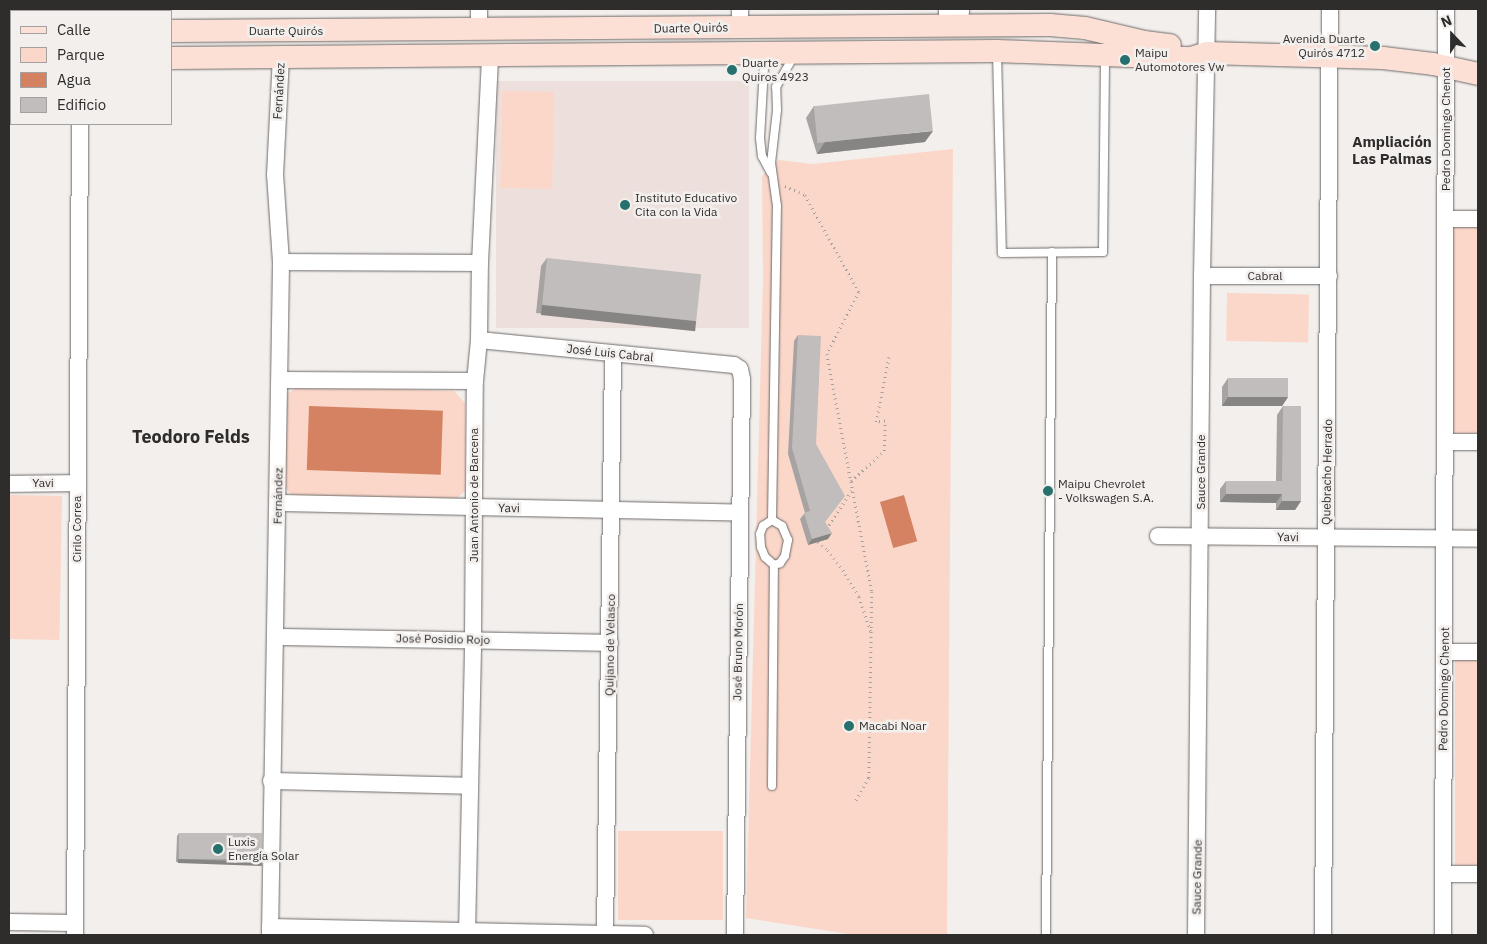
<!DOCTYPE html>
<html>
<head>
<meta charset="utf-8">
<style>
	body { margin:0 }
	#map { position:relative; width:1487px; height:944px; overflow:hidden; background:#f3efed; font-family:"IBM Plex Sans",sans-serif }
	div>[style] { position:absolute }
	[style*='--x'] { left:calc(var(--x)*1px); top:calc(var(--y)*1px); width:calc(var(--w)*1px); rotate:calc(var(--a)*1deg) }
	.built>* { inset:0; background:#ede0dc; transform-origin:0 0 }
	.green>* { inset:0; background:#fbd7c9; transform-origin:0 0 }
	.water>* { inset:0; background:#d48262; transform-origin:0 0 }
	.path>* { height:2.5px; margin-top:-1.25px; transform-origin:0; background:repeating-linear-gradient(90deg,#a3a09e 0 1px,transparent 0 5px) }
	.roads { filter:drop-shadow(0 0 1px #6d6a68) drop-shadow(0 0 1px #6d6a68) }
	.service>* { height:8px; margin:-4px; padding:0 4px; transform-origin:4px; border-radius:4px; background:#fff }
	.minor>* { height:16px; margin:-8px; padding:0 8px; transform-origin:8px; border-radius:8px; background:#fff }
	.secondary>* { height:22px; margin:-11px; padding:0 11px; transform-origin:11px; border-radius:11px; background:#fce0d5 }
	.wall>* { inset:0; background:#a6a3a2 }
	.shaded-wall>* { inset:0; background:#878484; transform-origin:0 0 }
	.building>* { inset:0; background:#c1bdbc; transform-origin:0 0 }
	.dots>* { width:14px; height:14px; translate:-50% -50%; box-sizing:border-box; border:2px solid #f3efed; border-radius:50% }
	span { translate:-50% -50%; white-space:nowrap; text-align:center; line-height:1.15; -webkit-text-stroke:5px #f3efed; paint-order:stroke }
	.street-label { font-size:12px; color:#2e2d2c }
	.poi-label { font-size:12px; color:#2e2d2c }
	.right { translate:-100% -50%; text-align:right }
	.left { translate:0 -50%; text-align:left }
	.quarter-label { font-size:15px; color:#2e2d2c; font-weight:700 }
	.district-label { font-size:18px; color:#2e2d2c; font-weight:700 }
	.frame { position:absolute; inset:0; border:10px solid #2e2d2c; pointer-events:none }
	.legend { position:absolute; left:10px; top:10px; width:162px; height:115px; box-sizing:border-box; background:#f3efed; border:1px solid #a4a1a0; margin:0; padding:6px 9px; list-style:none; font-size:15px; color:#2e2d2c }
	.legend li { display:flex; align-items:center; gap:10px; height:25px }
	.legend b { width:25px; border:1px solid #a4a1a0 }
	.north { position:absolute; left:1427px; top:10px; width:50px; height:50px; -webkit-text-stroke:4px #f3efed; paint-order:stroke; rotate:338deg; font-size:14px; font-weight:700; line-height:20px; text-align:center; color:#2e2d2c }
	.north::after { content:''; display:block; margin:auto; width:18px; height:22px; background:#2e2d2c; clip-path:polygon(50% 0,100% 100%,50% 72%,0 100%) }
</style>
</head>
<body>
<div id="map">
	<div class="built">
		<div style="left:496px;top:81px;width:253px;height:247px"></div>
	</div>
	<div class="green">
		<div style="left:502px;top:91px;width:52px;height:97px;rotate:1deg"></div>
		<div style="clip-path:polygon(953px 149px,947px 935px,854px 935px,746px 918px,763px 279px,762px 176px,779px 160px,812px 164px)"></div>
		<div style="left:1452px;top:227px;width:26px;height:206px"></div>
		<div style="left:1227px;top:293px;width:82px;height:48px;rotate:1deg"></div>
		<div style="clip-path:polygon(300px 386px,454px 391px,465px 403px,465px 491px,456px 499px,292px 496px,286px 488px,285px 395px)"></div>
		<div style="left:9px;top:495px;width:53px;height:144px;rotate:1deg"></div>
		<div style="left:1455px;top:660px;width:23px;height:205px"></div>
		<div style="left:618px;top:831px;width:105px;height:89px"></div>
	</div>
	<div class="water">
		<div style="left:309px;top:406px;width:134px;height:64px;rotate:2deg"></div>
		<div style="left:904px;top:495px;width:48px;height:25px;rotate:74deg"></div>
	</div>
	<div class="path">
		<div style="--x:785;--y:186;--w:22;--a:24"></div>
		<div style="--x:805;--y:195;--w:111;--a:60.9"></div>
		<div style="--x:859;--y:292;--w:70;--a:117.3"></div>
		<div style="--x:827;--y:354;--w:242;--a:79.3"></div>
		<div style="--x:872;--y:592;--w:186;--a:90.9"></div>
		<div style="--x:869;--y:778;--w:30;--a:120"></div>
		<div style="--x:851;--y:481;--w:45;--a:-42.3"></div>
		<div style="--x:884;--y:451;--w:30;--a:-88"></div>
		<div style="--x:885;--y:421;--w:9;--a:174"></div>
		<div style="--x:876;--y:422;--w:67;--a:-78.9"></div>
		<div style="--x:826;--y:529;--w:47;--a:-56.3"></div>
		<div style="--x:818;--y:542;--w:13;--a:39"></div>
		<div style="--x:828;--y:550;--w:25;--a:53"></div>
		<div style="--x:843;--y:570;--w:31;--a:59"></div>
		<div style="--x:859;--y:597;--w:37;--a:71"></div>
	</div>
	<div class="roads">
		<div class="service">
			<div style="--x:997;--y:53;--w:200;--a:88.6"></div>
			<div style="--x:1002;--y:253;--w:101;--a:-0.6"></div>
			<div style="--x:1103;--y:252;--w:196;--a:-89.4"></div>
			<div style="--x:758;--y:56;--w:13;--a:61"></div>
			<div style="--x:764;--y:67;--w:71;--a:93.2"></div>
			<div style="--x:760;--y:138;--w:18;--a:84"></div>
			<div style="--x:762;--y:156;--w:19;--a:62"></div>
			<div style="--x:772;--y:520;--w:314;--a:-89.1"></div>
			<div style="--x:777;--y:206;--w:43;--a:-97.9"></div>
			<div style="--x:771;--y:163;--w:53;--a:-83.5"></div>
			<div style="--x:777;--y:110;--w:23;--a:-92"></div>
			<div style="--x:776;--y:87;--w:36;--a:-60"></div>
			<div style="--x:772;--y:520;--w:12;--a:31"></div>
			<div style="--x:782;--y:526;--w:15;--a:67"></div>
			<div style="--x:788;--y:540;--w:16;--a:101"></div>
			<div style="--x:785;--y:556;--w:9;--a:126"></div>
			<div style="--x:780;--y:563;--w:6;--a:162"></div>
			<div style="--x:774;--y:565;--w:12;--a:-138"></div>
			<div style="--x:765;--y:557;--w:11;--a:-112"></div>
			<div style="--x:761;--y:547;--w:13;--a:-94"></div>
			<div style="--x:760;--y:534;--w:9;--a:-69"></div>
			<div style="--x:763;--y:526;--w:11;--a:-34"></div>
			<div style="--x:772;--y:786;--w:221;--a:-89.5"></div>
			<div style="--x:1046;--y:935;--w:683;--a:-89.5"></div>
		</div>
		<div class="minor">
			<div style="--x:82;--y:11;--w:2;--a:-90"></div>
			<div style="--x:947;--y:25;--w:16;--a:-90"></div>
			<div style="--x:960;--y:25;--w:16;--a:-86"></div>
			<div style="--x:740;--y:27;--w:18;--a:-90"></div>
			<div style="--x:479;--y:30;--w:21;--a:-90"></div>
			<div style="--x:1447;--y:219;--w:31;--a:0"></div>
			<div style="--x:281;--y:262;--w:199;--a:0.3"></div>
			<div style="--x:1202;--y:276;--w:127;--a:0"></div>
			<div style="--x:479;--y:340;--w:256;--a:5.6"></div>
			<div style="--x:734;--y:365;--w:7;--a:34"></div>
			<div style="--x:740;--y:369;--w:10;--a:79"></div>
			<div style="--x:742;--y:379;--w:556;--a:90.72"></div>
			<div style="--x:280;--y:380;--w:195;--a:0.3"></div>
			<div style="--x:1445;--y:442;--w:33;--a:0"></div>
			<div style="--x:9;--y:484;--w:68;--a:-0.8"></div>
			<div style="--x:278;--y:503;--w:462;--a:1.2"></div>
			<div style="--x:1158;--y:536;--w:320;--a:0.5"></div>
			<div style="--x:276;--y:637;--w:334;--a:1"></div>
			<div style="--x:1444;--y:652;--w:34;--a:0"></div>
			<div style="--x:271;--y:781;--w:198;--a:1.4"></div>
			<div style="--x:1443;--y:874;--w:35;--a:0"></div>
			<div style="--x:9;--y:922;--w:65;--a:0.9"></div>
			<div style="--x:270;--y:927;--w:375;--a:1.2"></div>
			<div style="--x:75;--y:935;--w:811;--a:-89.65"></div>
			<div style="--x:270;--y:935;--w:673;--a:-89.06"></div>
			<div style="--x:281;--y:262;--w:87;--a:-93.9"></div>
			<div style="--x:275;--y:175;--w:118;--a:-87.1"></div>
			<div style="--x:467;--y:935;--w:296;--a:-88.8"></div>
			<div style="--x:473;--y:639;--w:258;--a:-89.6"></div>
			<div style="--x:475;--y:381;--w:41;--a:-84.4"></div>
			<div style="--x:479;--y:340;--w:77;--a:-89.3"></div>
			<div style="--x:480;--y:263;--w:207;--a:-87.2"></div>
			<div style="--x:605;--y:935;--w:581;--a:-89.21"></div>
			<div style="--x:1196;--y:935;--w:659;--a:-89.48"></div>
			<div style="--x:1202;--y:276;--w:267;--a:-88.9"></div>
			<div style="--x:1323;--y:935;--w:926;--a:-89.57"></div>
			<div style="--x:1443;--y:935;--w:926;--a:-89.81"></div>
		</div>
		<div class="secondary">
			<div style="--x:9;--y:29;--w:2;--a:0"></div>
			<div style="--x:171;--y:31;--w:879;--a:-0.39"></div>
			<div style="--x:1050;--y:25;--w:35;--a:5"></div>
			<div style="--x:1085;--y:28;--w:61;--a:13.3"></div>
			<div style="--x:1144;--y:42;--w:26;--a:7"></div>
			<div style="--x:171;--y:58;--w:825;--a:-0.49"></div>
			<div style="--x:996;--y:51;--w:195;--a:2.1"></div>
			<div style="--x:1191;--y:58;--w:17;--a:-17"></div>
			<div style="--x:1207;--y:53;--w:176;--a:1.6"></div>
			<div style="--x:1383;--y:58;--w:50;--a:6.8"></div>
			<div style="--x:1433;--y:64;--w:46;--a:12.5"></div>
			<div style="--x:9;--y:59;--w:2;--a:0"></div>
		</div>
	</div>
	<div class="wall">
		<div style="clip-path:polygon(814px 106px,925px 142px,817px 154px,806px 118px)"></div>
		<div style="clip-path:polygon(547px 258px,696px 321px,690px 329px,536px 313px,541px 266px)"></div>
		<div style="clip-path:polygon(798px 335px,816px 444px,825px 523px,828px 539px,808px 545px,800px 519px,805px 513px,788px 454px,794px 341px)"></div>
		<div style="clip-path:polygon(1228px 378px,1288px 397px,1282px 406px,1222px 406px,1222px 387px)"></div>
		<div style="clip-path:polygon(1283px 406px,1301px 501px,1295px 510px,1276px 510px,1276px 503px,1220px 502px,1220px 489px,1226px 481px,1276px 481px,1277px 415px)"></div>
		<div style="clip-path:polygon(179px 833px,260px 865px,176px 862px,177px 836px)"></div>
	</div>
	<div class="shaded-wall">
		<div style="clip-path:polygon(933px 131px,925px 142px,817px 154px,825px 142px)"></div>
		<div style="left:542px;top:305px;width:155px;height:10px;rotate:6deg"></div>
		<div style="clip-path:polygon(1228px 397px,1288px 397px,1282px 406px,1222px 406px)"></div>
		<div style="clip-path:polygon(1226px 494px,1282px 494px,1276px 503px,1220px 502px)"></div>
		<div style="clip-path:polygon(1282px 501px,1301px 501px,1295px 510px,1276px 510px)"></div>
		<div style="clip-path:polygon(832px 533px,828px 539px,808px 545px,812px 539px)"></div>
		<div style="left:178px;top:859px;width:84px;height:4px;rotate:2deg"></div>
	</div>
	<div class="building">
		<div style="left:929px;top:94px;width:37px;height:116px;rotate:84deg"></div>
		<div style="left:547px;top:258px;width:155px;height:47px;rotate:6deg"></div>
		<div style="clip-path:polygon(798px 335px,821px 336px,816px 444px,845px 496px,825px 522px,832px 533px,812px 539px,804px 513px,810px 511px,792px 448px)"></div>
		<div style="left:1228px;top:378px;width:60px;height:19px"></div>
		<div style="clip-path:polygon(1283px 406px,1301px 406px,1301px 501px,1282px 501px,1282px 494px,1226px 494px,1226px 481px,1282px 481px)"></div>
		<div style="left:179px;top:833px;width:83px;height:26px"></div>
	</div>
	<div class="dots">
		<div style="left:1375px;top:46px;background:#26706e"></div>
		<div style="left:1125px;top:60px;background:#26706e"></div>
		<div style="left:732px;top:70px;background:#26706e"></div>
		<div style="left:625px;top:205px;background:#26706e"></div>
		<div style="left:1048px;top:491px;background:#26706e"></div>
		<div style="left:849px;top:726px;background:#26706e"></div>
		<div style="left:218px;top:849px;background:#26706e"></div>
	</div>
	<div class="street-label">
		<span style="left:691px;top:28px;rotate:-1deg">Duarte Quirós</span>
		<span style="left:286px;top:31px">Duarte Quirós</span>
		<span style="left:279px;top:91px;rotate:-87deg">Fernández</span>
		<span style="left:1446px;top:129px;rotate:-90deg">Pedro Domingo Chenot</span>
		<span style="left:1265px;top:276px">Cabral</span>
		<span style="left:610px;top:353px;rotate:6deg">José Luis Cabral</span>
		<span style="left:1201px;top:472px;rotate:-90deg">Sauce Grande</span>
		<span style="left:1327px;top:472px;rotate:-89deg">Quebracho Herrado</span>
		<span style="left:43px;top:483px">Yavi</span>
		<span style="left:474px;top:495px;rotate:-90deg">Juan Antonio de Barcena</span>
		<span style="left:278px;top:496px;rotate:-89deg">Fernández</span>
		<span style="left:509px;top:508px;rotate:1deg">Yavi</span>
		<span style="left:77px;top:529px;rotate:-90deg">Cirilo Correa</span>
		<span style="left:1288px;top:537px;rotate:1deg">Yavi</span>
		<span style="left:443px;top:639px;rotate:1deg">José Posidio Rojo</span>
		<span style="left:610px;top:645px;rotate:-89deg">Quijano de Velasco</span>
		<span style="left:738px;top:652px;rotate:-89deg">José Bruno Morón</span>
		<span style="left:1444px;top:689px;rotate:-89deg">Pedro Domingo Chenot</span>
		<span style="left:1197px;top:877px;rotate:-89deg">Sauce Grande</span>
	</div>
	<div class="poi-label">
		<span class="right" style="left:1365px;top:46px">Avenida Duarte<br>Quirós 4712</span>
		<span class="left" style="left:1135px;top:60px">Maipu<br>Automotores Vw</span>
		<span class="left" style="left:742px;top:70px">Duarte<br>Quiros 4923</span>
		<span class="left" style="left:635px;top:205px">Instituto Educativo<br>Cita con la Vida</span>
		<span class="left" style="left:1058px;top:491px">Maipu Chevrolet<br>- Volkswagen S.A.</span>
		<span class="left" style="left:859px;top:726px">Macabi Noar</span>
		<span class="left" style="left:228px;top:849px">Luxis<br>Energía Solar</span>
	</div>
	<div class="quarter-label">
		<span style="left:1392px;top:150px">Ampliación<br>Las Palmas</span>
	</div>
	<div class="district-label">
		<span style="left:191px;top:437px">Teodoro Felds</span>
	</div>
	<div class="frame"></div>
	<ul class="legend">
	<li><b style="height:6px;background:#fce0d5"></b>Calle</li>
	<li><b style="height:14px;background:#fbd7c9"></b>Parque</li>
	<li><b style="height:14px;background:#d48262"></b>Agua</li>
	<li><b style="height:14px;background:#c1bdbc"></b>Edificio</li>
	</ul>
	<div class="north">N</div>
</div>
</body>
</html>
